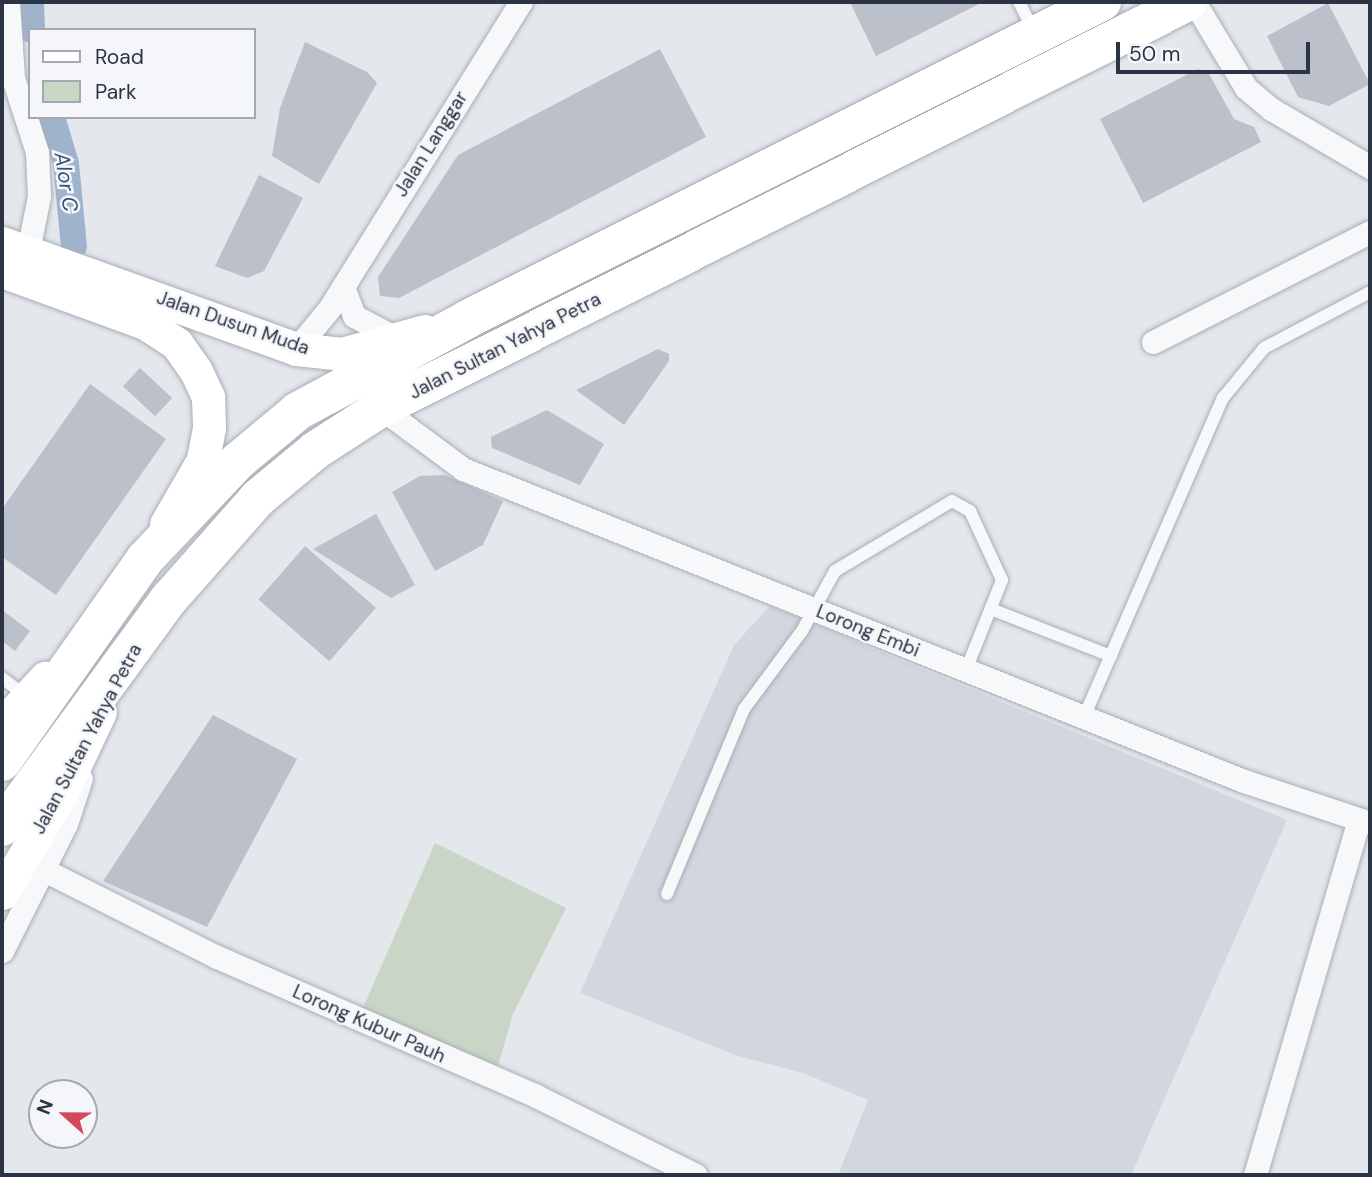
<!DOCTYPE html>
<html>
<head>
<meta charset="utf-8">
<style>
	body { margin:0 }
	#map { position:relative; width:1372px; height:1177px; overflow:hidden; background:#e4e7ec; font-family:"DM Sans",sans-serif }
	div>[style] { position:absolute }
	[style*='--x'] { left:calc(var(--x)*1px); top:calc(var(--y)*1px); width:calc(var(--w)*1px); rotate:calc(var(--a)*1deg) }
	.built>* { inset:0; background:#d2d6de }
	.green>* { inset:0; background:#c9d6c5 }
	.canal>* { height:26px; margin:-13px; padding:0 13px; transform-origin:13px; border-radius:13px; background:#9fb4cc }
	.building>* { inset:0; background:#bbc0ca; transform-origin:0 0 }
	.roads { filter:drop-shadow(0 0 2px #a9aeb7) drop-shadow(0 0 2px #a9aeb7) }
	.lane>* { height:12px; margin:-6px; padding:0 6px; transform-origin:6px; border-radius:6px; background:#f7f8fa }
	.street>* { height:23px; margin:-11.5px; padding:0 11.5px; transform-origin:11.5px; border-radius:11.5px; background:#f7f8fa }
	.secondary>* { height:33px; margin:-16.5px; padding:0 16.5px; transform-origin:16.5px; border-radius:16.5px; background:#fff }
	.highway>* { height:38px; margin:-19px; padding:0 19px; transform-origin:19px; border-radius:19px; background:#fff }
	span { translate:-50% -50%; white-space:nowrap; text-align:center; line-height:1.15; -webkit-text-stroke:5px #f4f6f9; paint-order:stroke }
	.street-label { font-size:19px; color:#2b3445 }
	.water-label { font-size:21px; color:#34527a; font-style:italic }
	.frame { position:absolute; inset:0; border:4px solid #2b3445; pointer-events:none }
	.legend { position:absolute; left:28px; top:28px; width:228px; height:91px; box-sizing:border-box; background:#f4f6f9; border:2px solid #a4a8b1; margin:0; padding:9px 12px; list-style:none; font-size:21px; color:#2b3445 }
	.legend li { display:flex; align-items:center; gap:14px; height:35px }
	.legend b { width:35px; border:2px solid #a4a8b1 }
	.north { position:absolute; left:28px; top:1079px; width:70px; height:70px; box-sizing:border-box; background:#f4f6f9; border:2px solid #a4a8b1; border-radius:50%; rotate:291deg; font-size:19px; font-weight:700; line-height:28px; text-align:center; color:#2b3445 }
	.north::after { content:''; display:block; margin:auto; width:24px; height:32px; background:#d1495b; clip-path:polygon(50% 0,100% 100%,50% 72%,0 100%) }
	.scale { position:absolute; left:1116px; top:42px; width:194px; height:32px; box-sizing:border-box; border:4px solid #2b3445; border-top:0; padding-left:9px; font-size:21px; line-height:24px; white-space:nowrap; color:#2b3445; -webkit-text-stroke:5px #f4f6f9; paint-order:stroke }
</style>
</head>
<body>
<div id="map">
	<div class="built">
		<div style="clip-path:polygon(770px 606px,1287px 820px,1131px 1175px,838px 1175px,868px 1100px,803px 1073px,738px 1056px,580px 993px,734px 645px)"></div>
	</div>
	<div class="green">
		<div style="clip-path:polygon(435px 843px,566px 908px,513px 1014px,498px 1066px,363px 1008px)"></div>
	</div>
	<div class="canal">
		<div style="--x:31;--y:2;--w:28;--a:88"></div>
		<div style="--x:52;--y:117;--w:49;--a:73.4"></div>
		<div style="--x:66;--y:164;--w:83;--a:84.5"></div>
	</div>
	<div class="building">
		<div style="clip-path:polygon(850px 2px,983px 2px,876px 56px)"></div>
		<div style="clip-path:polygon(1328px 3px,1370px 84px,1329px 106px,1298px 97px,1267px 36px)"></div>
		<div style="clip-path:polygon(305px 42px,367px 72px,377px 83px,319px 184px,272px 156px,280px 108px)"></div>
		<div style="clip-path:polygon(660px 49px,706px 137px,399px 298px,380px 296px,378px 277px,458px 155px)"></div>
		<div style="clip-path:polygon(1198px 69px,1209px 74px,1234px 119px,1254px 127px,1261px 142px,1143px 203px,1100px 119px)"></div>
		<div style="clip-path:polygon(259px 175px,303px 198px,264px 271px,247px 278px,215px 266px)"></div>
		<div style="clip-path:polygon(658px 349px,669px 354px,669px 361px,624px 425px,576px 390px)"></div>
		<div style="left:140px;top:368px;width:44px;height:25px;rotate:43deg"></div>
		<div style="clip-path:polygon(90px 384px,166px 439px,56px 595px,2px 557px,2px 509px)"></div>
		<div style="clip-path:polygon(547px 410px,604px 444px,580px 485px,492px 448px,491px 437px)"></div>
		<div style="clip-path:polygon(445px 475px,503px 501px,483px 545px,435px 571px,392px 492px,420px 476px)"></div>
		<div style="clip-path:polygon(376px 514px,415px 585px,391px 598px,313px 549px)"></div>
		<div style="left:305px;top:546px;width:94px;height:71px;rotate:41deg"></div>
		<div style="clip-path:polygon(2px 610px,30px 631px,15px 651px,2px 641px)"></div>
		<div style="clip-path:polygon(213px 715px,297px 759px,207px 927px,103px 881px)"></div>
	</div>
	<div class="roads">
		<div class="lane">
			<div style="--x:1019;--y:2;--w:34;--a:63"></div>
			<div style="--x:991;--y:609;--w:129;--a:21.4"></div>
			<div style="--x:2;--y:678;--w:31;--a:37"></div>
			<div style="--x:1084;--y:717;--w:348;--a:-66.5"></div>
			<div style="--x:1223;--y:398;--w:65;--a:-50.6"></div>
			<div style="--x:1264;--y:348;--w:120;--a:-27.8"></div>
			<div style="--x:667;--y:894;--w:200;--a:-67.4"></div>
			<div style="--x:744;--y:709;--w:97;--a:-53.4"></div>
			<div style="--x:802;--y:631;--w:68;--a:-61.2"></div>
			<div style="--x:835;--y:571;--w:136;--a:-30.9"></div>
			<div style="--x:952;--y:501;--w:21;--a:29"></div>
			<div style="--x:970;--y:511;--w:76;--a:65.1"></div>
			<div style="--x:1002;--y:580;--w:97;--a:111.8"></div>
		</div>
		<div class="street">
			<div style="--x:8;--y:2;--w:76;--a:86.2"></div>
			<div style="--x:13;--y:78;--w:78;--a:72"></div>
			<div style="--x:37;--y:152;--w:44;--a:87.4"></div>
			<div style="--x:39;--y:196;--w:56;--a:101.3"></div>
			<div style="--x:1194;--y:2;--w:100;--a:58.8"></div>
			<div style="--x:1246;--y:88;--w:33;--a:40"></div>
			<div style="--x:1271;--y:109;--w:115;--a:30.4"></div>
			<div style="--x:343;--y:287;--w:31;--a:69"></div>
			<div style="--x:354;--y:316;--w:50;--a:27.6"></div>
			<div style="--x:1153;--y:342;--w:243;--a:-26.9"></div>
			<div style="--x:296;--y:349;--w:52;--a:-50.5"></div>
			<div style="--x:329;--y:309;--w:362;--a:-58"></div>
			<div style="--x:381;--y:408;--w:102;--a:36.6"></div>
			<div style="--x:463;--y:469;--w:841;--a:21.78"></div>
			<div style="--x:1244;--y:781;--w:133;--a:18.4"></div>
			<div style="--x:44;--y:870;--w:194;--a:26.7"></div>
			<div style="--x:217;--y:957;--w:348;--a:23.5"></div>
			<div style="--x:536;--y:1096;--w:178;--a:26.3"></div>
			<div style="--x:2;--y:951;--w:142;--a:-63.3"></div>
			<div style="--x:66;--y:824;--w:48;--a:-71.9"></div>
			<div style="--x:1255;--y:1175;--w:370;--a:-73.7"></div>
		</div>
		<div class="secondary">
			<div style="--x:2;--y:243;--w:313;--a:19.8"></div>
			<div style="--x:296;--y:349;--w:46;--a:6.2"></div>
			<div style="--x:342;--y:354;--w:86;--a:-15.5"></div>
			<div style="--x:2;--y:271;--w:152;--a:20"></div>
			<div style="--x:145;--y:323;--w:38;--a:33"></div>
			<div style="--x:177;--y:344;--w:33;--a:55"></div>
			<div style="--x:196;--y:371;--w:29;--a:65"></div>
			<div style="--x:208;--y:397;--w:31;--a:88"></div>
			<div style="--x:209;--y:428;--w:33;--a:101"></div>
			<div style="--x:203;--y:460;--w:74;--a:120"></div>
			<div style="--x:2;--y:725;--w:64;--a:-47.5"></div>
			<div style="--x:2;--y:893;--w:122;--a:-59.4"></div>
			<div style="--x:64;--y:788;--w:84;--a:-64.7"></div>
		</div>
		<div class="highway">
			<div style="--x:2;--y:762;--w:248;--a:-54.8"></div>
			<div style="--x:145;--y:559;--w:135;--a:-46.5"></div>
			<div style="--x:238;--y:461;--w:78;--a:-39.8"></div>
			<div style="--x:298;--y:411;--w:193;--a:-28.4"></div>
			<div style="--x:468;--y:319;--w:709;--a:-26.57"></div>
			<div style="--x:2;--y:827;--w:283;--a:-53.8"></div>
			<div style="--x:169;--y:599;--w:135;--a:-48.6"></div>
			<div style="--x:258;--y:498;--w:75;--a:-39.6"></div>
			<div style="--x:316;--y:450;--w:77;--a:-32.9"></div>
			<div style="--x:381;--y:408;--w:903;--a:-26.71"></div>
		</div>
	</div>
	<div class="street-label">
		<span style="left:431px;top:144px;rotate:-58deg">Jalan Langgar</span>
		<span style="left:233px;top:323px;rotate:19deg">Jalan Dusun Muda</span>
		<span style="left:505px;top:346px;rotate:-27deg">Jalan Sultan Yahya Petra</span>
		<span style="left:868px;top:631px;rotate:22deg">Lorong Embi</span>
		<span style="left:87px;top:739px;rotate:-62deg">Jalan Sultan Yahya Petra</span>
		<span style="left:369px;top:1024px;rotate:24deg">Lorong Kubur Pauh</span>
	</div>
	<div class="water-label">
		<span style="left:66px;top:182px;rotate:81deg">Alor C</span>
	</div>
	<div class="frame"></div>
	<ul class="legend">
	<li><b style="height:9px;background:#fff"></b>Road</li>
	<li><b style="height:19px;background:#c9d6c5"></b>Park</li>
	</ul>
	<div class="north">N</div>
	<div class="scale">50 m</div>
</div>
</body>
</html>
